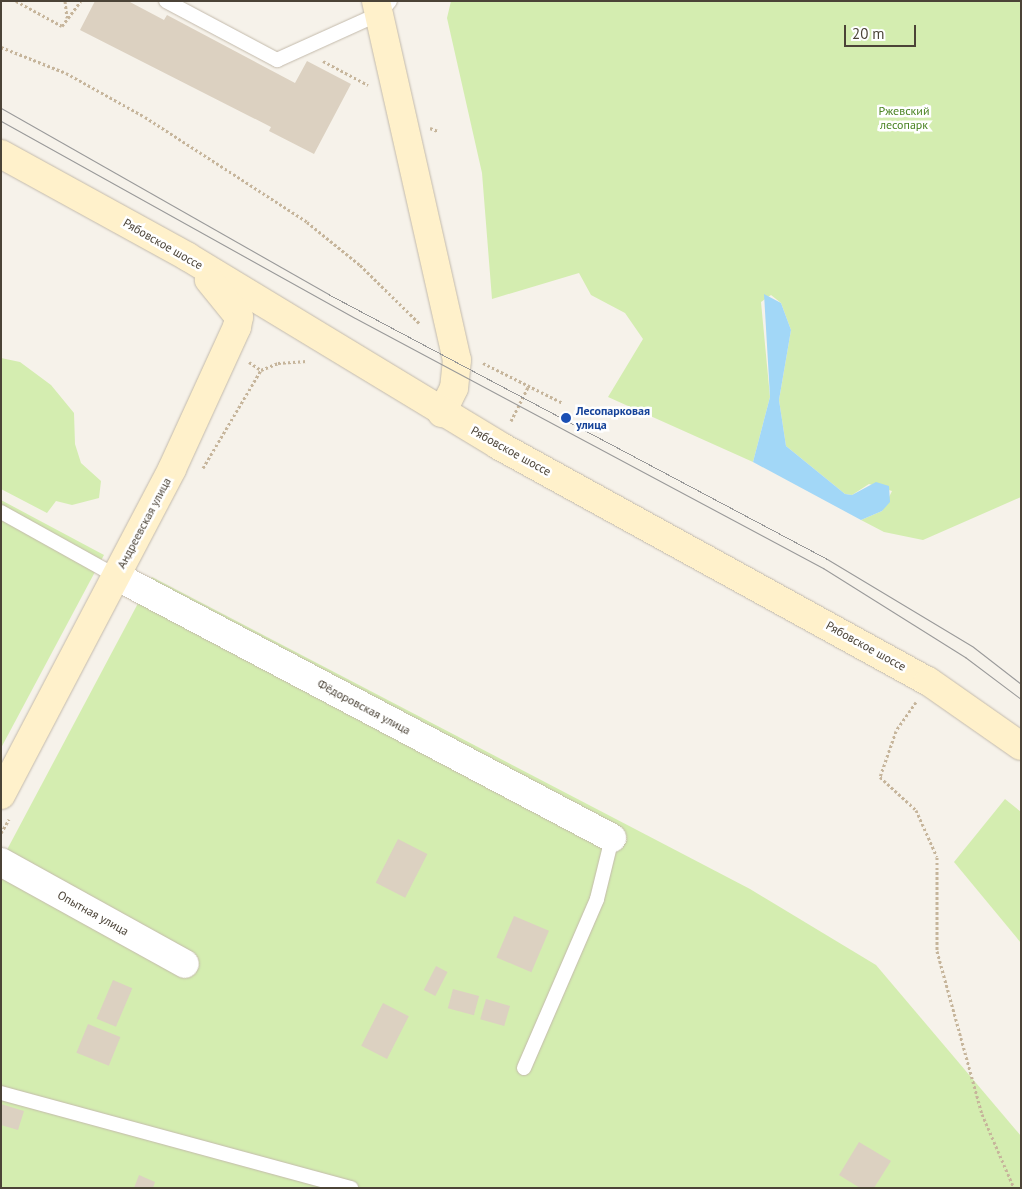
<!DOCTYPE html>
<html>
<head>
<meta charset="utf-8">
<style>
	body { margin:0 }
	#map { position:relative; width:1022px; height:1189px; overflow:hidden; background:#f6f2ea; font-family:"PT Sans",sans-serif }
	div>[style] { position:absolute }
	[style*='--x'] { left:calc(var(--x)*1px); top:calc(var(--y)*1px); width:calc(var(--w)*1px); rotate:calc(var(--a)*1deg) }
	.green>* { inset:0; background:#d4edb0 }
	.water>* { inset:0; background:#a2d7f7 }
	.building>* { inset:0; background:#dcd1c1; transform-origin:0 0 }
	.path>* { height:3px; margin-top:-1.5px; transform-origin:0; background:repeating-linear-gradient(90deg,#c6b59b 0 2.5px,transparent 0 5px) }
	.roads { filter:drop-shadow(0 0 1px #c3baab) drop-shadow(0 0 1px #c3baab) }
	.lane>* { height:14px; margin:-7px; padding:0 7px; transform-origin:7px; border-radius:7px; background:#fff }
	.street>* { height:28px; margin:-14px; padding:0 14px; transform-origin:14px; border-radius:14px; background:#fff }
	.secondary>* { height:28px; margin:-14px; padding:0 14px; transform-origin:14px; border-radius:14px; background:#fff1cb }
	.tram>* { height:1px; margin:-0.5px; padding:0 0.5px; transform-origin:0.5px; border-radius:0.5px; background:#999 }
	.dots>* { width:14px; height:14px; translate:-50% -50%; box-sizing:border-box; border:2px solid #fff; border-radius:50% }
	span { translate:-50% -50%; white-space:nowrap; text-align:center; line-height:1.15; -webkit-text-stroke:5px #fff; paint-order:stroke }
	.park-label { font-size:12px; color:#4b8424 }
	.street-label { font-size:12px; color:#4b4337 }
	.transit-label { font-size:12px; color:#164399; font-weight:700 }
	.left { translate:0 -50%; text-align:left }
	.frame { position:absolute; inset:0; border:2px solid #4b4337; pointer-events:none }
	.scale { position:absolute; left:844px; top:25px; width:72px; height:22px; box-sizing:border-box; border:2px solid #4b4337; border-top:0; padding-left:6px; font-size:15px; line-height:18px; white-space:nowrap; color:#4b4337; -webkit-text-stroke:4px #fff; paint-order:stroke }
</style>
</head>
<body>
<div id="map">
	<div class="green">
		<div style="clip-path:polygon(451px 1px,1021px 1px,1021px 497px,923px 540px,884px 532px,861px 520px,882px 511px,892px 491px,869px 484px,852px 495px,845px 494px,786px 446px,779px 400px,791px 330px,781px 303px,771px 295px,761px 302px,770px 397px,753px 462px,608px 397px,643px 339px,625px 313px,591px 295px,579px 273px,492px 299px,482px 173px,447px 18px)"></div>
		<div style="clip-path:polygon(1px 358px,20px 362px,51px 385px,74px 413px,75px 444px,81px 463px,101px 481px,99px 498px,72px 505px,56px 501px,47px 513px,1px 489px)"></div>
		<div style="clip-path:polygon(1px 500px,104px 555px,1px 748px)"></div>
		<div style="clip-path:polygon(152px 577px,750px 889px,876px 965px,1021px 1136px,1021px 1188px,1px 1188px,1px 861px)"></div>
		<div style="clip-path:polygon(1005px 799px,1021px 812px,1021px 943px,954px 862px)"></div>
	</div>
	<div class="water">
		<div style="clip-path:polygon(764px 294px,781px 303px,791px 330px,779px 400px,786px 446px,845px 494px,852px 495px,876px 482px,889px 486px,890px 502px,882px 511px,861px 520px,753px 462px,770px 397px)"></div>
	</div>
	<div class="building">
		<div style="clip-path:polygon(95px 1px,128px 1px,164px 20px,167px 15px,295px 83px,307px 61px,351px 84px,314px 154px,269px 131px,271px 127px,80px 30px)"></div>
		<div style="left:398px;top:839px;width:33px;height:49px;rotate:27deg"></div>
		<div style="left:514px;top:916px;width:38px;height:45px;rotate:23deg"></div>
		<div style="left:436px;top:966px;width:13px;height:27px;rotate:27deg"></div>
		<div style="left:113px;top:980px;width:21px;height:42px;rotate:23deg"></div>
		<div style="left:453px;top:989px;width:27px;height:20px;rotate:15deg"></div>
		<div style="left:486px;top:999px;width:25px;height:21px;rotate:16deg"></div>
		<div style="left:383px;top:1003px;width:29px;height:48px;rotate:27deg"></div>
		<div style="left:88px;top:1024px;width:35px;height:31px;rotate:22deg"></div>
		<div style="clip-path:polygon(1px 1104px,24px 1111px,18px 1130px,1px 1125px)"></div>
		<div style="clip-path:polygon(859px 1142px,891px 1161px,874px 1188px,860px 1188px,839px 1175px)"></div>
		<div style="clip-path:polygon(139px 1175px,155px 1182px,153px 1188px,134px 1188px)"></div>
	</div>
	<div class="path">
		<div style="--x:16;--y:1;--w:52;--a:28.5"></div>
		<div style="--x:62;--y:26;--w:31;--a:-53"></div>
		<div style="--x:65;--y:1;--w:17;--a:83"></div>
		<div style="--x:1;--y:47;--w:70;--a:21.8"></div>
		<div style="--x:66;--y:73;--w:90;--a:29.1"></div>
		<div style="--x:145;--y:117;--w:193;--a:32.9"></div>
		<div style="--x:307;--y:222;--w:68;--a:39.1"></div>
		<div style="--x:360;--y:265;--w:83;--a:44.5"></div>
		<div style="--x:323;--y:61;--w:51;--a:28.1"></div>
		<div style="--x:430;--y:128;--w:9;--a:21"></div>
		<div style="--x:249;--y:362;--w:14;--a:34"></div>
		<div style="--x:483;--y:363;--w:89;--a:26.6"></div>
		<div style="--x:511;--y:421;--w:40;--a:-63.4"></div>
		<div style="--x:203;--y:468;--w:114;--a:-59.4"></div>
		<div style="--x:261;--y:370;--w:18;--a:-22"></div>
		<div style="--x:278;--y:363;--w:29;--a:-4"></div>
		<div style="--x:916;--y:702;--w:35;--a:125"></div>
		<div style="--x:896;--y:731;--w:49;--a:109.2"></div>
		<div style="--x:880;--y:777;--w:49;--a:42.5"></div>
		<div style="--x:916;--y:810;--w:51;--a:65.9"></div>
		<div style="--x:937;--y:857;--w:94;--a:90"></div>
		<div style="--x:937;--y:951;--w:169;--a:74.6"></div>
		<div style="--x:982;--y:1114;--w:81;--a:66.6"></div>
		<div style="--x:1;--y:833;--w:16;--a:-60"></div>
	</div>
	<div class="roads">
		<div class="lane">
			<div style="--x:166;--y:1;--w:126;--a:28"></div>
			<div style="--x:277;--y:60;--w:112;--a:-24.3"></div>
			<div style="--x:379;--y:14;--w:17;--a:-50"></div>
			<div style="--x:1;--y:512;--w:132;--a:29.1"></div>
			<div style="--x:524;--y:1068;--w:184;--a:-66.6"></div>
			<div style="--x:597;--y:899;--w:63;--a:-76.2"></div>
			<div style="--x:1;--y:1093;--w:363;--a:15.2"></div>
		</div>
		<div class="street">
			<div style="--x:116;--y:576;--w:561;--a:27.84"></div>
			<div style="--x:1;--y:862;--w:210;--a:29"></div>
		</div>
		<div class="secondary">
			<div style="--x:376;--y:1;--w:368;--a:77.3"></div>
			<div style="--x:457;--y:360;--w:28;--a:96"></div>
			<div style="--x:454;--y:388;--w:28;--a:116"></div>
			<div style="--x:1;--y:154;--w:213;--a:28.8"></div>
			<div style="--x:188;--y:257;--w:363;--a:31.2"></div>
			<div style="--x:498;--y:445;--w:491;--a:28.8"></div>
			<div style="--x:928;--y:681;--w:113;--a:35"></div>
			<div style="--x:1;--y:795;--w:368;--a:-62.3"></div>
			<div style="--x:172;--y:469;--w:156;--a:-65.4"></div>
			<div style="--x:237;--y:327;--w:10;--a:-79"></div>
			<div style="--x:239;--y:317;--w:48;--a:-129"></div>
		</div>
	</div>
	<div class="tram">
		<div style="--x:1;--y:108;--w:376;--a:29.6"></div>
		<div style="--x:328;--y:294;--w:565;--a:27.97"></div>
		<div style="--x:827;--y:559;--w:169;--a:31"></div>
		<div style="--x:972;--y:646;--w:62;--a:37.8"></div>
		<div style="--x:1;--y:121;--w:405;--a:29.1"></div>
		<div style="--x:355;--y:318;--w:531;--a:28.11"></div>
		<div style="--x:823;--y:568;--w:168;--a:32.1"></div>
		<div style="--x:965;--y:657;--w:70;--a:36.9"></div>
	</div>
	<div class="dots">
		<div style="left:566px;top:418px;background:#1a4fb4"></div>
	</div>
	<div class="park-label">
		<span style="left:904px;top:118px">Ржевский<br>лесопарк</span>
	</div>
	<div class="street-label">
		<span style="left:163px;top:244px;rotate:30deg">Рябовское шоссе</span>
		<span style="left:511px;top:451px;rotate:29deg">Рябовское шоссе</span>
		<span style="left:144px;top:523px;rotate:-62deg">Андреевская улица</span>
		<span style="left:866px;top:646px;rotate:29deg">Рябовское шоссе</span>
		<span style="left:364px;top:707px;rotate:28deg">Фёдоровская улица</span>
		<span style="left:93px;top:913px;rotate:29deg">Опытная улица</span>
	</div>
	<div class="transit-label">
		<span class="left" style="left:576px;top:418px">Лесопарковая<br>улица</span>
	</div>
	<div class="frame"></div>
	<div class="scale">20 m</div>
</div>
</body>
</html>
